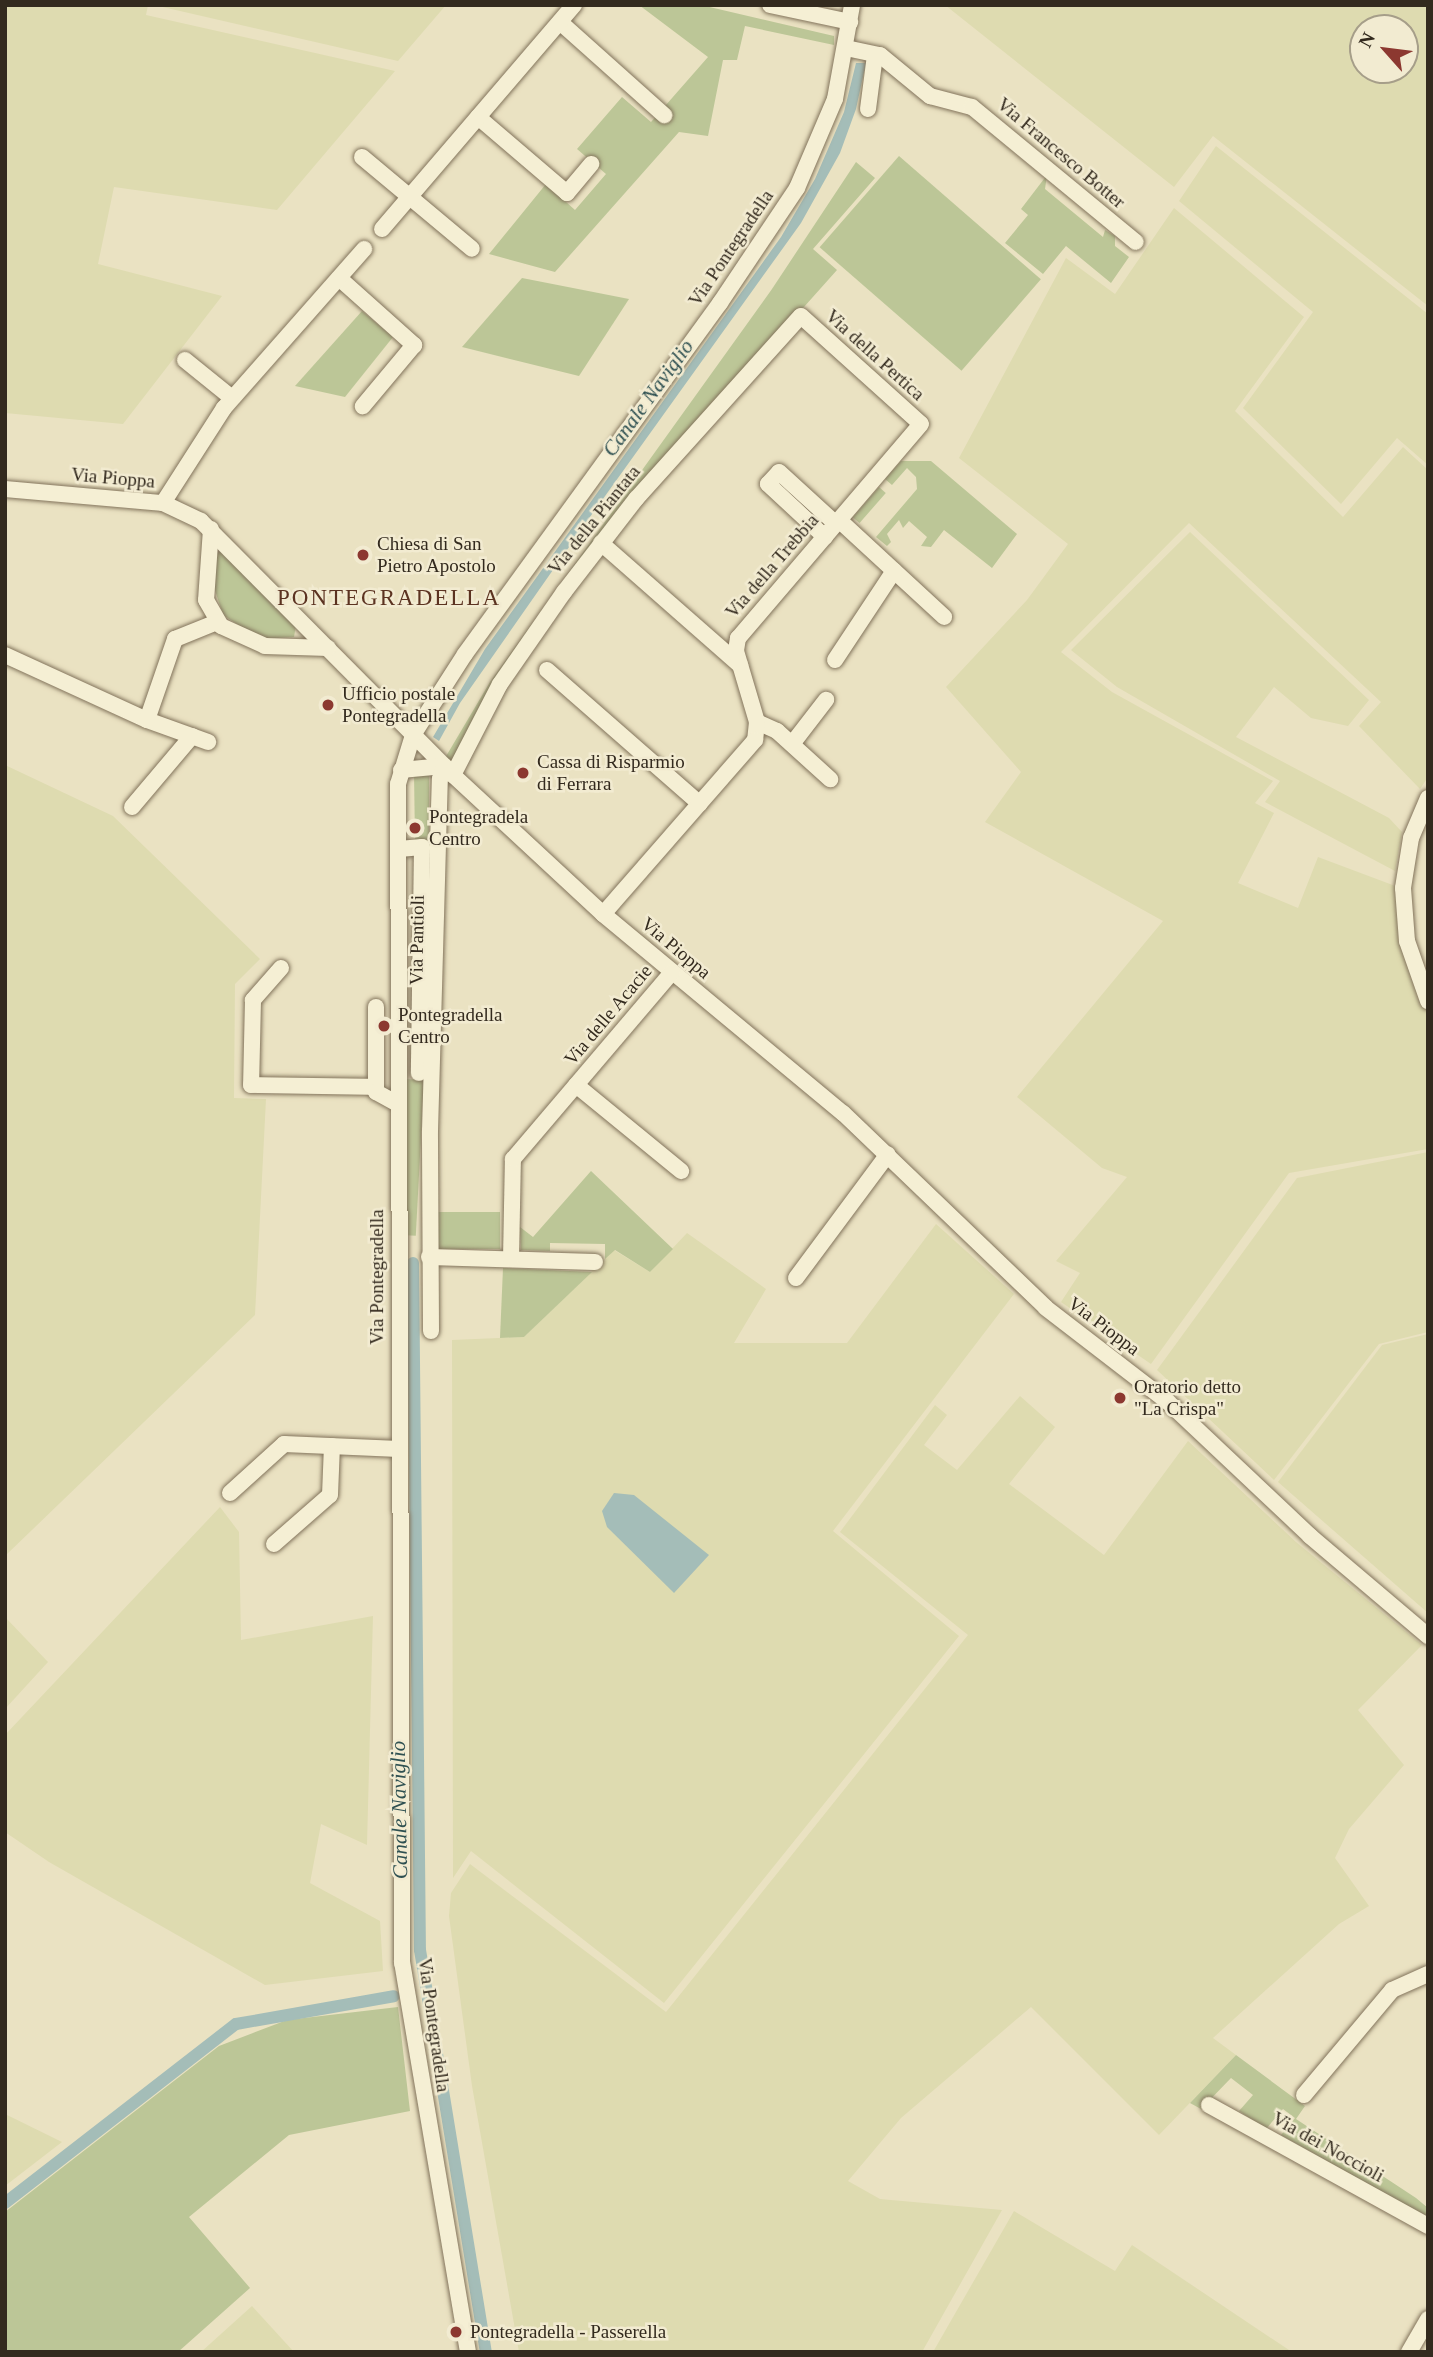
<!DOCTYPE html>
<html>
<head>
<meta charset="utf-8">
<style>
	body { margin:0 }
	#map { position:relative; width:1433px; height:2357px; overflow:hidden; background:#eae2c2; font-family:Georgia,serif }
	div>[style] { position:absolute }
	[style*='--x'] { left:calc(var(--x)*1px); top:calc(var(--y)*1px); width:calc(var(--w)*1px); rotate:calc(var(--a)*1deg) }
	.farmland>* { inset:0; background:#dedbb0 }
	.green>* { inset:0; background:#bcc697; transform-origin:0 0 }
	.water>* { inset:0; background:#a4bdb8 }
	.canal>* { height:12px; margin:-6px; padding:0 6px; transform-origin:6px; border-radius:6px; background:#a4bdb8 }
	.roads { filter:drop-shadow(0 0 2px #82735b) drop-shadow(0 0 2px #82735b) }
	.minor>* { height:16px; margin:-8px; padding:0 8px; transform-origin:8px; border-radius:8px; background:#f5efd4 }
	.dots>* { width:19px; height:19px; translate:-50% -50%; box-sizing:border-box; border:4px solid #f2ebd1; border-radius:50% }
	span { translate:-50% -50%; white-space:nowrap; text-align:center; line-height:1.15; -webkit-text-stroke:5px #f2ebd1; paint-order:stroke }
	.street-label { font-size:19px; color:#332a1e }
	.poi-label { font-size:19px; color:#332a1e }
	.left { translate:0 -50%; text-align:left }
	.water-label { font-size:21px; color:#2e5051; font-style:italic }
	.quarter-label { font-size:23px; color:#5c3321; letter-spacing:2px }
	.frame { position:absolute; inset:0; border:7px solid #332a1e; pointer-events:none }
	.north { position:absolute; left:1349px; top:14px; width:70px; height:70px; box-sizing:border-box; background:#f2ebd1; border:2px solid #a69e89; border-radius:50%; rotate:298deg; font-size:19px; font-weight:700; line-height:28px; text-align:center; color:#332a1e }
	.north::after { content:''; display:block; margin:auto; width:24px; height:32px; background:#8c3830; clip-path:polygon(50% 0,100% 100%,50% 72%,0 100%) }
</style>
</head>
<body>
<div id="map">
	<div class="farmland">
		<div style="clip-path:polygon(5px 5px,148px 5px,146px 15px,395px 71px,277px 210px,114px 187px,98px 264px,222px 296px,123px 424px,5px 413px)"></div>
		<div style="clip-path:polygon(154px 5px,446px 5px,398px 61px)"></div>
		<div style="clip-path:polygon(evenodd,945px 5px,1428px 5px,1428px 306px,1213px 136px,1174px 187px,945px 5px,1363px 28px,1405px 28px,1405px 70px,1363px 70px,1363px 28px)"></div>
		<div style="clip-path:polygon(1216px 146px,1428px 314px,1428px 465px,1397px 438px,1341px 504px,1243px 408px,1313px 312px,1179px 201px)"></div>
		<div style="clip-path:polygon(1174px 208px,1304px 317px,1235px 411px,1343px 517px,1403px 447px,1428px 470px,1428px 777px,1420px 789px,1359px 726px,1381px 702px,1189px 523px,1061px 652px,1112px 692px,1273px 781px,1255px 803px,1274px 813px,1238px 883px,1298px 908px,1318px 857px,1398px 887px,1404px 950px,1428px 1010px,1428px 1149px,1289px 1173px,1151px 1364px,1061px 1302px,1080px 1273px,1056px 1261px,1127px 1177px,1102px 1168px,1017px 1097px,1163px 921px,985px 822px,1021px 772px,946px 687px,1027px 600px,1068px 544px,959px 458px,1066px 258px,1115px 294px)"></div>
		<div style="clip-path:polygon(1190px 532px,1369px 700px,1348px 726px,1311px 718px,1274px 687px,1236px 737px,1389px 818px,1402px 832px,1395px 871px,1265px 802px,1280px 781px,1117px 687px,1071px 650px)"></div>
		<div style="clip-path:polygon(5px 765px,113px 816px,260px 959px,235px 984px,234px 1098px,266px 1099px,255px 1315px,5px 1556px)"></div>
		<div style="clip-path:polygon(1428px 1152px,1428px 1332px,1379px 1344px,1274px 1480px,1157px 1370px,1297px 1178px)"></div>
		<div style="clip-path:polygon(936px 1224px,1014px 1294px,833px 1531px,959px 1636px,664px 2003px,471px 1851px,453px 1878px,452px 1340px,524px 1337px,614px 1250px,650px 1272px,687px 1233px,766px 1289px,734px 1343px,847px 1343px)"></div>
		<div style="clip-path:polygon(1428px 1334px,1428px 1613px,1278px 1482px,1382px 1345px)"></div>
		<div style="clip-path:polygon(1020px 1396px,1055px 1427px,1009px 1484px,1104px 1555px,1188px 1441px,1296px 1542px,1422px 1645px,1358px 1710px,1404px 1765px,1349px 1829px,1335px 1858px,1369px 1906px,1339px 1924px,1213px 2038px,1236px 2055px,1159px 2135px,1031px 2007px,901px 2118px,848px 2181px,880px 2199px,1002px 2210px,922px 2352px,519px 2352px,472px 2086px,449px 1916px,451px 1893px,470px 1864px,666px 2012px,968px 1635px,840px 1532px,935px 1405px,947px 1415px,924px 1445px,957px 1470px)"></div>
		<div style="clip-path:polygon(220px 1507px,239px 1532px,241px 1640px,373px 1616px,367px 1845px,321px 1824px,310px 1883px,380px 1921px,383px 1971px,265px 1985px,49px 1862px,5px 1832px,5px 1735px)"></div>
		<div style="clip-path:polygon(5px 1617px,48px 1662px,5px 1709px)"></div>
		<div style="clip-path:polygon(5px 2114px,62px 2142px,5px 2186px)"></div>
		<div style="clip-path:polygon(1014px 2211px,1115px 2271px,1132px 2245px,1292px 2352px,933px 2352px)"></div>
		<div style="clip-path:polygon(252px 2306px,294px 2352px,201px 2352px)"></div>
	</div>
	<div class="green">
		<div style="clip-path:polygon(639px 5px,701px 5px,834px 36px,834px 45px,745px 26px,737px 60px,723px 60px,708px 136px,679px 132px,555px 272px,489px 254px,546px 184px,575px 210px,606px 174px,577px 149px,622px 97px,651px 122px,708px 57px)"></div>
		<div style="left:899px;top:156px;width:188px;height:121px;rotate:41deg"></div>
		<div style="clip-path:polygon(856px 162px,875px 178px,813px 249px,837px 270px,609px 525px,452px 771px,445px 758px,490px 682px,772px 289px)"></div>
		<div style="clip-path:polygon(1047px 175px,1045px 189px,1103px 237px,1105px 230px,1115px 236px,1115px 246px,1129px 257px,1111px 283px,1066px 246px,1043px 274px,1005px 243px,1028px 215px,1021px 209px)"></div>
		<div style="clip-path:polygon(522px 278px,629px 299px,579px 376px,462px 347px)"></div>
		<div style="clip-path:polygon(362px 311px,393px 337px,345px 397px,295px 386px)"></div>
		<div style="clip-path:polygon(901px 461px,931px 461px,1017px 534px,992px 568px,944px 530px,931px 547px,921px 546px,927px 537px,909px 521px,903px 528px,899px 520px,887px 534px,891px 542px,887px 546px,876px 537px,917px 489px,916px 477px,907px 468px,892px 485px,885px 479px)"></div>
		<div style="left:879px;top:487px;width:9px;height:40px;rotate:41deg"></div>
		<div style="clip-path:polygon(221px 551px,296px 625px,294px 637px,260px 639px,223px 615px,214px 587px,217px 553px)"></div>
		<div style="clip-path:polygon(414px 772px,429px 776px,429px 841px,415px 843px)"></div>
		<div style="left:404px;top:1079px;width:20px;height:156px;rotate:3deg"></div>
		<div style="clip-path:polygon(591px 1171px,673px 1249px,650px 1272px,615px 1250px,605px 1259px,605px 1244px,550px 1243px,550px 1251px,521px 1250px,520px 1227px,533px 1237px)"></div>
		<div style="left:434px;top:1212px;width:66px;height:37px"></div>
		<div style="clip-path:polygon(503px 1268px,592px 1272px,524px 1337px,500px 1338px)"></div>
		<div style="clip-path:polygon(398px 2007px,410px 2111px,289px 2135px,189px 2217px,250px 2288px,178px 2352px,5px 2352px,5px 2212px,219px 2046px,287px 2020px)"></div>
		<div style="clip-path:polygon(1236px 2055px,1305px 2106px,1296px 2119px,1416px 2198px,1428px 2208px,1428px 2218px,1281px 2135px,1295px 2118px,1283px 2109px,1266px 2129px,1239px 2111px,1253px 2095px,1231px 2078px,1201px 2109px,1190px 2103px)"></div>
	</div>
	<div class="water">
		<div style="clip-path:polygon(856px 63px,866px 63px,856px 109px,840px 153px,801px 223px,590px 517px,460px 703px,439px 741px,433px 737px,485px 649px,781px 237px,815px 179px,844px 112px)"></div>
		<div style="clip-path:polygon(614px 1493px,634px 1495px,709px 1555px,674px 1593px,607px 1527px,602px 1511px)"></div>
	</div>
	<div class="canal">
		<div style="--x:413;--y:1263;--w:687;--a:89.42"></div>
		<div style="--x:420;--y:1950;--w:407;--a:80.7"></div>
		<div style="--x:5;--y:2203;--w:292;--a:-37.8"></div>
		<div style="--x:236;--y:2024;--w:160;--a:-10"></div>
	</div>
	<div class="roads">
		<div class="minor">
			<div style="--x:770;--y:5;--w:82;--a:12"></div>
			<div style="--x:560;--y:22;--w:140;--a:41.8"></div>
			<div style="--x:846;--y:48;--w:35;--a:12"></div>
			<div style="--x:880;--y:55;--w:65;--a:39.4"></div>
			<div style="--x:930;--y:96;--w:43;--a:14.7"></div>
			<div style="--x:972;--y:107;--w:212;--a:39.5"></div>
			<div style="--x:868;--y:109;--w:54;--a:-82.6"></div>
			<div style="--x:478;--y:117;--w:117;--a:40.5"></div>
			<div style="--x:567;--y:193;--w:38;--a:-50"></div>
			<div style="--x:362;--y:157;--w:143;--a:39.9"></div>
			<div style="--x:382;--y:229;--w:295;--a:-49.4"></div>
			<div style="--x:339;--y:278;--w:101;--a:41.8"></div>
			<div style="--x:414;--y:345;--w:80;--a:129.9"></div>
			<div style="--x:185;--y:360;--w:60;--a:39"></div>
			<div style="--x:5;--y:489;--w:159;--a:5.1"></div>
			<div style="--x:163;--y:503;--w:42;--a:25.3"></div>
			<div style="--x:201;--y:521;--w:358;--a:45.2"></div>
			<div style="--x:453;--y:775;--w:205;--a:42.8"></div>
			<div style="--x:603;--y:914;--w:312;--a:39.7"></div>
			<div style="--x:843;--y:1113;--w:281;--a:43.8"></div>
			<div style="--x:1046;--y:1308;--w:154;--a:37.6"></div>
			<div style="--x:1168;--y:1402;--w:195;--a:43.3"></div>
			<div style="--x:1310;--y:1536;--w:155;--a:40.3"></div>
			<div style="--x:163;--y:503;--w:113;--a:-57.3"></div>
			<div style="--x:224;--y:408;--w:212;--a:-48.6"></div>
			<div style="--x:839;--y:520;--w:143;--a:42.7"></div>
			<div style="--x:211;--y:529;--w:71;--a:94"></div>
			<div style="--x:206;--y:600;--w:30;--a:60"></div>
			<div style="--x:221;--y:626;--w:48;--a:24.4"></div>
			<div style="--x:265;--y:646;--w:63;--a:1.8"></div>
			<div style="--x:825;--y:537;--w:78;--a:-137.1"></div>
			<div style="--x:768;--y:484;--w:16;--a:-47"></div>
			<div style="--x:779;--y:472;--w:77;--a:42.4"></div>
			<div style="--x:601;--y:543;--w:185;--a:41.3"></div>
			<div style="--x:5;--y:655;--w:156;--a:24.6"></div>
			<div style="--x:147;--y:720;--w:65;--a:19.8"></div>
			<div style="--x:835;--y:660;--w:107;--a:-56.5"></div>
			<div style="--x:547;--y:670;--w:203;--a:41.2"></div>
			<div style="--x:147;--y:720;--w:86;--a:-70.9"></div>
			<div style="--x:175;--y:639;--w:45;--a:-22"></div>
			<div style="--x:757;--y:722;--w:22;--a:24"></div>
			<div style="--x:777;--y:731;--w:72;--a:42.2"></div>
			<div style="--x:792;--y:744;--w:56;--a:-52.3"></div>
			<div style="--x:401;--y:770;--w:43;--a:-5.3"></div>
			<div style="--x:453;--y:775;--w:102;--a:-62.7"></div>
			<div style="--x:500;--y:684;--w:112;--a:-55.2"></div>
			<div style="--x:564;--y:592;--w:118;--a:-52.3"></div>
			<div style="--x:636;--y:499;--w:246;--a:-48"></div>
			<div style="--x:801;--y:316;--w:161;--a:42"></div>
			<div style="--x:921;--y:424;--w:282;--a:130.5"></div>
			<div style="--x:738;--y:638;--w:13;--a:99"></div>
			<div style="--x:736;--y:651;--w:74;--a:73.5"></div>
			<div style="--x:757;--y:722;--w:18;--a:96"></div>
			<div style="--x:755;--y:740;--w:231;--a:131.1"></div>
			<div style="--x:1428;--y:798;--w:43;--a:113"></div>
			<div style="--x:1411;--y:838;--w:51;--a:99.1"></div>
			<div style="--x:1403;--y:888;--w:53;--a:85.7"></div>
			<div style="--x:1407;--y:941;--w:64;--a:70.7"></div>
			<div style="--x:132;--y:807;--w:93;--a:-49.8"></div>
			<div style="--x:399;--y:849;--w:23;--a:-5"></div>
			<div style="--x:422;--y:847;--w:226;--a:90.8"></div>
			<div style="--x:281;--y:968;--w:43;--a:131.2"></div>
			<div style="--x:253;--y:1000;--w:85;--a:91.3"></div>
			<div style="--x:251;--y:1085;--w:125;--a:0.9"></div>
			<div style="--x:376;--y:1007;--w:85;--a:90"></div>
			<div style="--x:376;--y:1092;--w:25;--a:29"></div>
			<div style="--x:576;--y:1085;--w:136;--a:39.3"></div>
			<div style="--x:429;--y:1257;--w:166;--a:1.7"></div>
			<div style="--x:511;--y:1259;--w:100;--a:-88.9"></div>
			<div style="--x:513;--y:1159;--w:245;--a:-49.6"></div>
			<div style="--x:796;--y:1278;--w:154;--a:-53.4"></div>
			<div style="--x:431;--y:1331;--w:200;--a:-90.3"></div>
			<div style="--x:430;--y:1131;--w:352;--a:-88.4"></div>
			<div style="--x:440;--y:779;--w:14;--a:-73"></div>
			<div style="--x:230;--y:1493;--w:73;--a:-42.2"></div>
			<div style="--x:284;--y:1444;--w:115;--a:2.5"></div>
			<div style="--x:274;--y:1544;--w:74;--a:-41.2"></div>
			<div style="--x:330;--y:1495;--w:49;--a:-87.7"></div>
			<div style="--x:1304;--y:2095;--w:137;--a:-50"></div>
			<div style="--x:1392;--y:1990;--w:39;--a:-24"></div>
			<div style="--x:1209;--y:2105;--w:250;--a:28.9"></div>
			<div style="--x:468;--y:2352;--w:395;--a:-99.6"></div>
			<div style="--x:402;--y:1963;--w:1179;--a:-90.19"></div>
			<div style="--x:398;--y:784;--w:51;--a:-73"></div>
			<div style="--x:413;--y:735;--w:96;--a:-57.3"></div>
			<div style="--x:465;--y:654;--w:434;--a:-54"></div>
			<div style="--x:720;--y:303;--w:138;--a:-56.2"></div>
			<div style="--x:797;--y:188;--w:97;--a:-66.9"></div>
			<div style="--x:835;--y:99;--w:96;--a:-79.7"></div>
			<div style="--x:1409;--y:2352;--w:38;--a:-60"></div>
		</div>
	</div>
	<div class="dots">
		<div style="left:363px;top:555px;background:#8c3830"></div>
		<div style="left:328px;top:705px;background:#8c3830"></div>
		<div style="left:523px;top:773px;background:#8c3830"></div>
		<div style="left:415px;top:828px;background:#8c3830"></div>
		<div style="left:384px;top:1026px;background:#8c3830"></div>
		<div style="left:1120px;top:1398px;background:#8c3830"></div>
		<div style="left:456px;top:2332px;background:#8c3830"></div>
	</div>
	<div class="street-label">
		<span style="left:1061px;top:153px;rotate:40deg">Via Francesco Botter</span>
		<span style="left:731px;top:248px;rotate:-56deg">Via Pontegradella</span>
		<span style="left:875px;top:355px;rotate:42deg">Via della Pertica</span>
		<span style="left:113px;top:478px;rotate:5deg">Via Pioppa</span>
		<span style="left:594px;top:520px;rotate:-51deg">Via della Piantata</span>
		<span style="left:772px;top:566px;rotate:-49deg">Via della Trebbia</span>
		<span style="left:417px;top:940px;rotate:-89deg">Via Pantioli</span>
		<span style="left:676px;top:948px;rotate:40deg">Via Pioppa</span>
		<span style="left:608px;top:1015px;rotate:-50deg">Via delle Acacie</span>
		<span style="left:377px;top:1277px;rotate:-90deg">Via Pontegradella</span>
		<span style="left:1104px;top:1326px;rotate:37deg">Via Pioppa</span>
		<span style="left:434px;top:2025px;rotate:82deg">Via Pontegradella</span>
		<span style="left:1328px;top:2147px;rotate:29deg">Via dei Noccioli</span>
	</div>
	<div class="poi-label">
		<span class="left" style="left:377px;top:555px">Chiesa di San<br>Pietro Apostolo</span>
		<span class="left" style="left:342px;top:705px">Ufficio postale<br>Pontegradella</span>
		<span class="left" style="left:537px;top:773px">Cassa di Risparmio<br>di Ferrara</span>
		<span class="left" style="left:429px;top:828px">Pontegradela<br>Centro</span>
		<span class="left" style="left:398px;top:1026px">Pontegradella<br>Centro</span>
		<span class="left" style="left:1134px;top:1398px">Oratorio detto<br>"La Crispa"</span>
		<span class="left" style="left:470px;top:2332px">Pontegradella - Passerella</span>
	</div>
	<div class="water-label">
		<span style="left:648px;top:398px;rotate:-54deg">Canale Naviglio</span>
		<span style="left:399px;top:1810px;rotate:-91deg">Canale Naviglio</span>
	</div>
	<div class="quarter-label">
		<span style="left:389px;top:598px">PONTEGRADELLA</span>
	</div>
	<div class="frame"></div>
	<div class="north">N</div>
</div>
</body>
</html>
